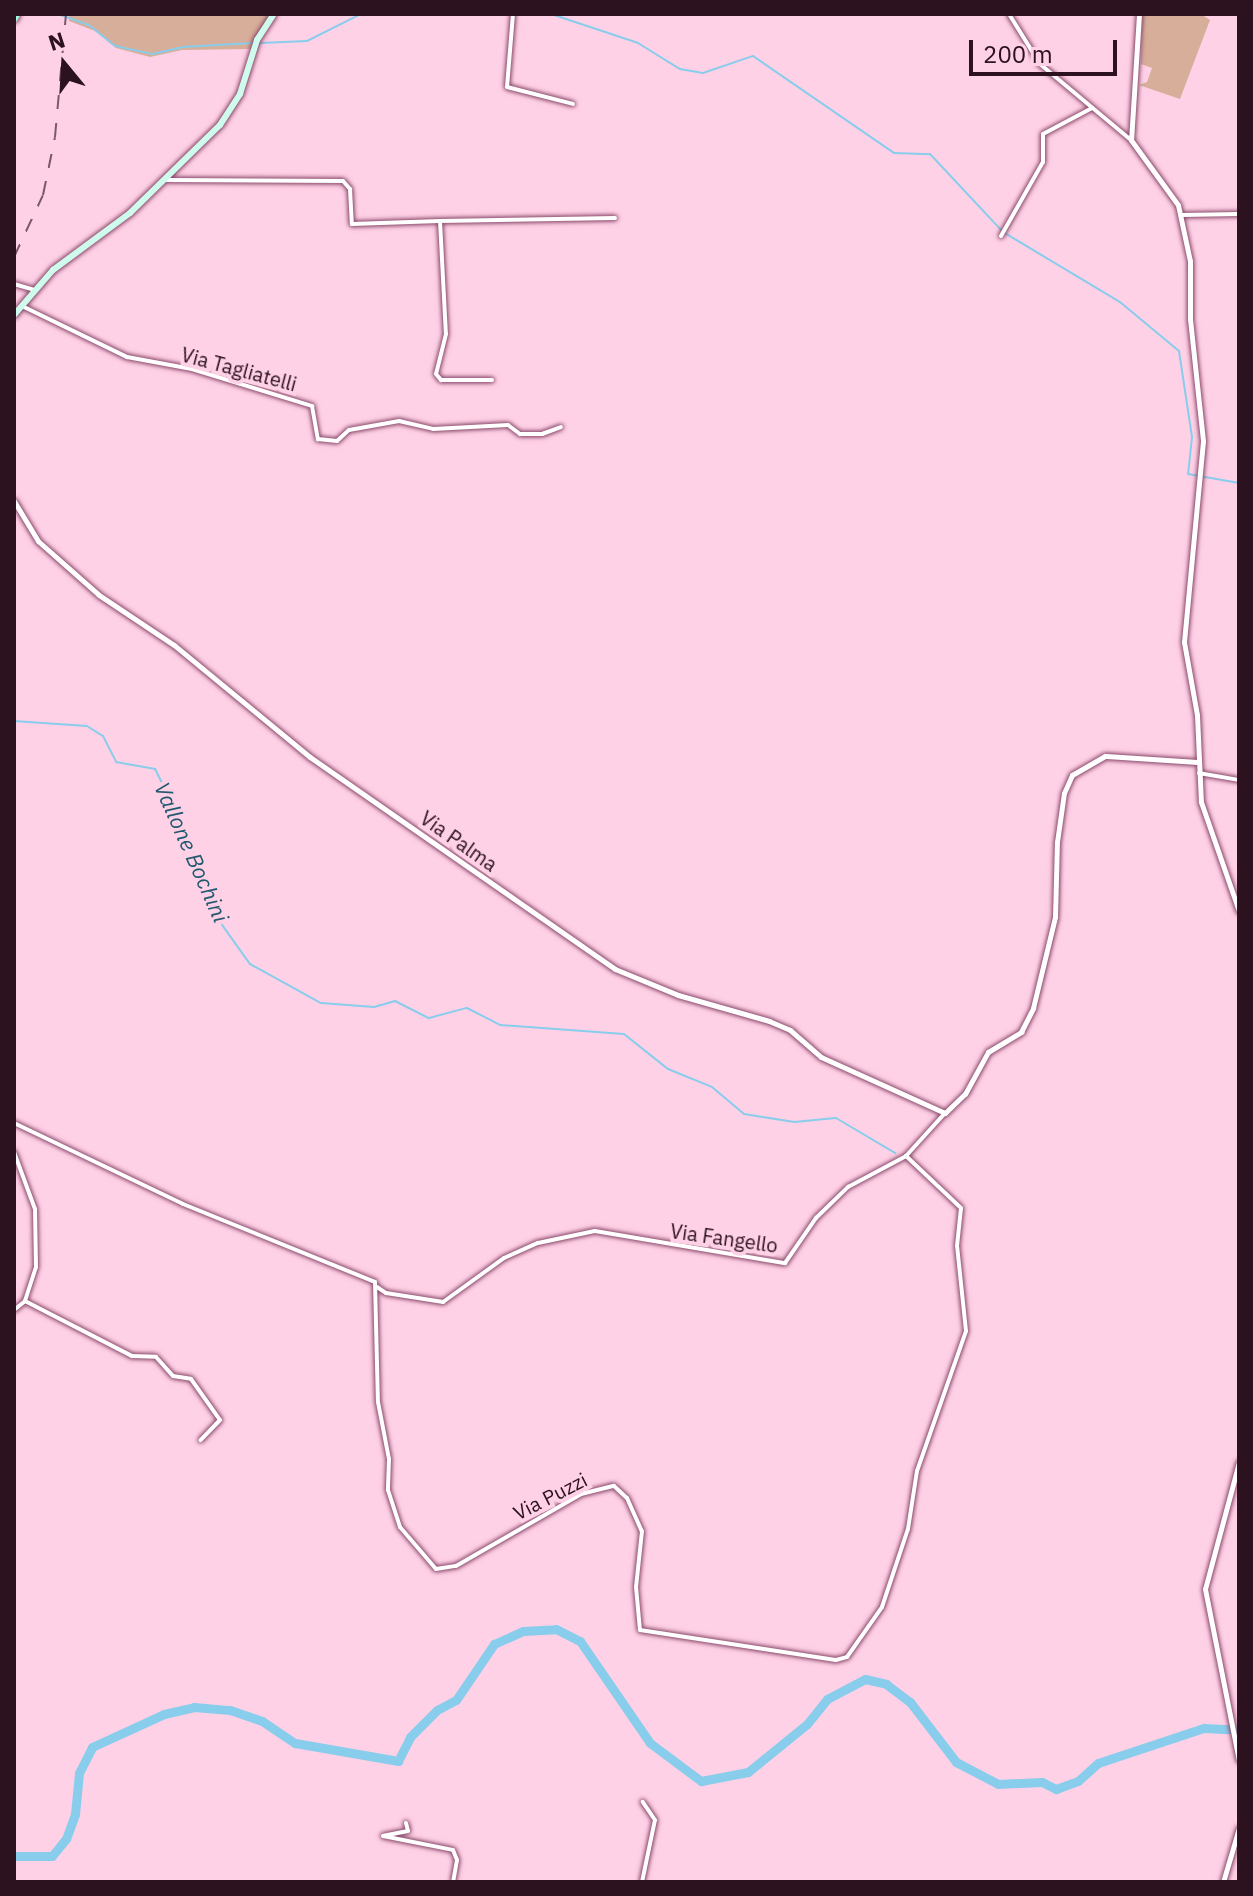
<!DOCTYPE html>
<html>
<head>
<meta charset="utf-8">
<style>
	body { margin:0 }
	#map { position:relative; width:1253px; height:1896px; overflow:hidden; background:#ffd1e6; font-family:"IBM Plex Sans",sans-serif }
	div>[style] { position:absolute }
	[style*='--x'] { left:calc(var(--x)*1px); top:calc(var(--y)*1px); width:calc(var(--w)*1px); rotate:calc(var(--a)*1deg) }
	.green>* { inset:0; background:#d7ae99 }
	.stream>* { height:2px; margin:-1px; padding:0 1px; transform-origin:1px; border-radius:1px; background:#89cdec }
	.river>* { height:9px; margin:-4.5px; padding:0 4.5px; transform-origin:4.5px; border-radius:4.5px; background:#89cdec }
	.roads { filter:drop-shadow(0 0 2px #8a496b) drop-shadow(0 0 2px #8a496b) }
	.minor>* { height:4px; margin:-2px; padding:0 2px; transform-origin:2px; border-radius:2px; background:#fff }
	.tertiary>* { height:5px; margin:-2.5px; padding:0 2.5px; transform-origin:2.5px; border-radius:2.5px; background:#fff }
	.secondary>* { height:6px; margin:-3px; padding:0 3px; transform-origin:3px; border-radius:3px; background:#cffbed }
	.primary>* { height:7px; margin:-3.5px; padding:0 3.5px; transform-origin:3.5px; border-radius:3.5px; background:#a0f7da }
	.rail>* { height:2px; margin-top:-1px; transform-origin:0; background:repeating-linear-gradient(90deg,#7a5869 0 14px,transparent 0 28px) }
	span { translate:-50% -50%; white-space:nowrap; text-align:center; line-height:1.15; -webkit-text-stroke:8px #ffd1e6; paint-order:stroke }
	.street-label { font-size:20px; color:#2c111f }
	.water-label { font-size:22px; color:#23596f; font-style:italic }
	.frame { position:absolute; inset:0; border:16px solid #2c111f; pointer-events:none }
	.north { position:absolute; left:24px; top:24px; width:80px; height:80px; -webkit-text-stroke:6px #ffd1e6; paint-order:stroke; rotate:342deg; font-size:22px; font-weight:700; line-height:32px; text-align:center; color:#2c111f }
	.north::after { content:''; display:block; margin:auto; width:28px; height:36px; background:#2c111f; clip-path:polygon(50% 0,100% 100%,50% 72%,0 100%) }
	.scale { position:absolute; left:969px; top:40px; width:148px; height:36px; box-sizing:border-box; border:4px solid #2c111f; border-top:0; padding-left:10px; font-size:24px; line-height:28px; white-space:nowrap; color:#2c111f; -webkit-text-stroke:6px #ffd1e6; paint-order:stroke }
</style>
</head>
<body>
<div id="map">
	<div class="green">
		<div style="clip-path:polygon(69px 14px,270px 14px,251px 49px,182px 50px,150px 57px,116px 48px,95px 31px,69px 21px)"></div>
		<div style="clip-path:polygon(1142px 14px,1201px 14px,1210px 20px,1180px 99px,1139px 85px,1147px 82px,1152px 68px,1141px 64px)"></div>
	</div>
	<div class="stream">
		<div style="--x:58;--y:14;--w:33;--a:20"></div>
		<div style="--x:89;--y:25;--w:33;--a:39"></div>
		<div style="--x:115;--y:46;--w:39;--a:12"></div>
		<div style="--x:153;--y:54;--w:31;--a:-13"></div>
		<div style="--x:183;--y:47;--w:70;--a:-3.3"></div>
		<div style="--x:423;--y:14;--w:24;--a:0"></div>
		<div style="--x:551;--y:14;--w:92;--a:18.4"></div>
		<div style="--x:638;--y:43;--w:49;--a:31.8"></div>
		<div style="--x:680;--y:69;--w:23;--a:10"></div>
		<div style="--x:703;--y:73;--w:53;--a:-18.8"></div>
		<div style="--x:753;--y:56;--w:171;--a:34.5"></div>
		<div style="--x:894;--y:153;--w:36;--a:2"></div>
		<div style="--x:930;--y:154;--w:107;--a:46.9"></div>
		<div style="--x:1003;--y:232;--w:136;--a:30.9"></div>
		<div style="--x:1120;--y:302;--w:77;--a:39.7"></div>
		<div style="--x:1179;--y:351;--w:87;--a:81.4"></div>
		<div style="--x:1192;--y:437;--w:37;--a:96"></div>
		<div style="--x:1188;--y:474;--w:52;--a:10"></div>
		<div style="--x:260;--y:43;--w:47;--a:-2.4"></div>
		<div style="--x:307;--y:41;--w:60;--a:-26.6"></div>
		<div style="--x:14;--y:721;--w:73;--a:3.9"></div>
		<div style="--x:87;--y:726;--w:19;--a:32"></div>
		<div style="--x:103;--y:736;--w:29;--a:63"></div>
		<div style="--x:116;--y:762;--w:40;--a:10"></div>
		<div style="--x:155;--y:769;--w:68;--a:63.1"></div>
		<div style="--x:186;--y:830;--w:90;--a:71.2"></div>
		<div style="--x:215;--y:915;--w:60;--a:54.5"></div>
		<div style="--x:250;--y:964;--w:81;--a:28.8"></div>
		<div style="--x:321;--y:1003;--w:53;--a:4.3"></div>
		<div style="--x:374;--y:1007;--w:22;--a:-16"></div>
		<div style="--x:395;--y:1001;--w:38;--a:27"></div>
		<div style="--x:429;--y:1018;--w:39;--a:-15"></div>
		<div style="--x:467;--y:1008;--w:37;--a:27"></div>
		<div style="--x:500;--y:1025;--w:124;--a:4.2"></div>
		<div style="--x:624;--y:1034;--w:56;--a:38.5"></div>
		<div style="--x:668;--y:1069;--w:48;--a:22.2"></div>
		<div style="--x:712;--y:1087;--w:42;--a:40.2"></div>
		<div style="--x:744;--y:1114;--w:51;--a:9.1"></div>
		<div style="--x:794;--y:1122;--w:42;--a:-5.4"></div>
		<div style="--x:836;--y:1118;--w:69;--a:30.7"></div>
	</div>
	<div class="river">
		<div style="--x:14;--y:1856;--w:38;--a:0"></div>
		<div style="--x:52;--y:1856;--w:22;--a:-51"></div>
		<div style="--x:66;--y:1839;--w:27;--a:-70"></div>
		<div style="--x:75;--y:1814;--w:41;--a:-84.4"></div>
		<div style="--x:79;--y:1773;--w:29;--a:-63"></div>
		<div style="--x:92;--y:1747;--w:79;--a:-24.6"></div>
		<div style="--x:164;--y:1714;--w:31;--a:-13"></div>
		<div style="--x:194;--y:1707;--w:36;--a:5"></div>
		<div style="--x:230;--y:1710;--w:34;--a:19"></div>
		<div style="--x:262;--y:1721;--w:40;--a:34"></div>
		<div style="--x:295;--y:1743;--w:105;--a:9.9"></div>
		<div style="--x:398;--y:1761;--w:27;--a:-63"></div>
		<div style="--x:410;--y:1737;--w:38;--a:-45"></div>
		<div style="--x:437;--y:1710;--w:21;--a:-28"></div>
		<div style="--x:456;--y:1700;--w:68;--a:-55.8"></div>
		<div style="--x:494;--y:1644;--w:32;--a:-24"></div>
		<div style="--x:523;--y:1631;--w:33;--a:-3"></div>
		<div style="--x:556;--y:1629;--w:27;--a:27"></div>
		<div style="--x:580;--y:1641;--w:124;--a:55.5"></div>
		<div style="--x:650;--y:1743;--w:64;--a:36.7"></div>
		<div style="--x:701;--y:1781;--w:48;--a:-10.8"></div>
		<div style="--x:748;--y:1772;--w:76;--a:-39.1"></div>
		<div style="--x:807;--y:1724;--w:32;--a:-51"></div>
		<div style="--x:827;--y:1699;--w:43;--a:-27.8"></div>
		<div style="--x:865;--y:1679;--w:22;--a:13"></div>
		<div style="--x:886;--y:1684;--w:30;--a:37"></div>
		<div style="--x:910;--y:1702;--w:76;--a:52.5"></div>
		<div style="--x:956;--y:1762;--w:47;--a:27.6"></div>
		<div style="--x:998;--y:1784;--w:44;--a:-2.6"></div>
		<div style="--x:1042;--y:1782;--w:16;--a:27"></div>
		<div style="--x:1056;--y:1789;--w:23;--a:-20"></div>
		<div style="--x:1078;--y:1781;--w:27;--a:-42"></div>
		<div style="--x:1098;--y:1763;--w:112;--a:-18.3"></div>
		<div style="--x:1204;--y:1728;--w:35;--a:3"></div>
	</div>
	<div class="roads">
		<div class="minor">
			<div style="--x:513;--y:14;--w:73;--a:94.7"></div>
			<div style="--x:507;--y:87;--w:68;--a:14.4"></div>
			<div style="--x:1009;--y:14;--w:59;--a:58.2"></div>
			<div style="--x:1040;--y:64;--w:119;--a:39.9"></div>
			<div style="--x:167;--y:180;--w:176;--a:0.3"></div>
			<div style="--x:343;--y:181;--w:11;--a:49"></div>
			<div style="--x:350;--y:189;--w:35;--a:87"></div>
			<div style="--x:352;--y:224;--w:88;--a:-2"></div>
			<div style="--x:440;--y:221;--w:113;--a:87"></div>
			<div style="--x:446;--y:334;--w:41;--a:104"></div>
			<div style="--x:436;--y:374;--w:8;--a:50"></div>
			<div style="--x:441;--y:380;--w:51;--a:0"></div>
			<div style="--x:1182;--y:215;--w:57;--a:-1"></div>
			<div style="--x:440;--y:221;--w:175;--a:-1"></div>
			<div style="--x:1001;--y:236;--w:85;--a:-60.4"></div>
			<div style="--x:1043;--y:162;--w:28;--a:-90"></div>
			<div style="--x:1043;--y:134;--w:55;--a:-28"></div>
			<div style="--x:14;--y:284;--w:22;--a:16"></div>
			<div style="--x:22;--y:306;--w:117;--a:25.9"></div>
			<div style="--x:127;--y:357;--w:66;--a:10.5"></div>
			<div style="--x:192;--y:369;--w:126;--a:17.1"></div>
			<div style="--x:312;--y:406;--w:34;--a:80"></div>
			<div style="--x:318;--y:439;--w:19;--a:6"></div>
			<div style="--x:337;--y:441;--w:16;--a:-43"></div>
			<div style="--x:349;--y:430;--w:51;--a:-10.2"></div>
			<div style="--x:399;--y:421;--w:35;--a:13"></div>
			<div style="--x:433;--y:429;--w:75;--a:-3.1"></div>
			<div style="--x:508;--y:425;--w:15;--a:37"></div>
			<div style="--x:520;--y:434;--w:22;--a:0"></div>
			<div style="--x:542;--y:434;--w:20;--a:-20"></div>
			<div style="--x:1199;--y:773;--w:41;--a:9.9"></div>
			<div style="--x:14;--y:1123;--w:187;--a:25.6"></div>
			<div style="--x:183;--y:1204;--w:207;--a:22.1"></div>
			<div style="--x:375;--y:1282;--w:120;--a:88.6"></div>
			<div style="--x:378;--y:1402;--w:58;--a:79.1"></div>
			<div style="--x:389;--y:1459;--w:31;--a:92"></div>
			<div style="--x:388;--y:1490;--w:39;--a:72"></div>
			<div style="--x:400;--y:1527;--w:55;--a:49.4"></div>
			<div style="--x:436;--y:1569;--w:20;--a:-9"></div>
			<div style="--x:456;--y:1566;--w:144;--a:-29.9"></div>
			<div style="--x:581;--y:1494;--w:34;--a:-14"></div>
			<div style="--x:614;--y:1486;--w:18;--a:43"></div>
			<div style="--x:627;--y:1498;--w:36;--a:66"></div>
			<div style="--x:642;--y:1531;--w:56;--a:96.1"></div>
			<div style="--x:636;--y:1587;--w:43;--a:84.7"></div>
			<div style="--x:640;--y:1630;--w:198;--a:8.7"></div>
			<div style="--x:836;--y:1660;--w:11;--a:-15"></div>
			<div style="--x:847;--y:1657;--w:61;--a:-55"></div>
			<div style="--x:882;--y:1607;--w:82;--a:-71.6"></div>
			<div style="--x:908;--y:1529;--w:59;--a:-81.2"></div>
			<div style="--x:917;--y:1471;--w:148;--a:-70.7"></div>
			<div style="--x:966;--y:1331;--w:85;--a:-96"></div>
			<div style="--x:957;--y:1246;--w:38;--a:-84"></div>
			<div style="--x:961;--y:1208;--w:76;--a:-136.6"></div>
			<div style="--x:14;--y:1152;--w:61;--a:69.8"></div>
			<div style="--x:35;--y:1209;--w:58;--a:89"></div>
			<div style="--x:36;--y:1267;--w:36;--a:108"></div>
			<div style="--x:25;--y:1301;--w:120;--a:27.2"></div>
			<div style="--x:132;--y:1356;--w:24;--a:2"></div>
			<div style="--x:156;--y:1357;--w:25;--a:48"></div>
			<div style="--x:173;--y:1376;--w:18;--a:9"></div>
			<div style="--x:191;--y:1379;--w:50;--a:54.7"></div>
			<div style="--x:220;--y:1420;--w:28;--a:134"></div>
			<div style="--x:377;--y:1287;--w:11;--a:34"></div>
			<div style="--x:386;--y:1293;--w:58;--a:9"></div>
			<div style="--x:443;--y:1302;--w:75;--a:-35.8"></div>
			<div style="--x:504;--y:1258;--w:37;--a:-24"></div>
			<div style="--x:538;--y:1243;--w:58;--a:-11.9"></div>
			<div style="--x:595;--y:1231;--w:193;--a:9.6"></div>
			<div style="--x:785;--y:1263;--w:55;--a:-55.4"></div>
			<div style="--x:816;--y:1218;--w:45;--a:-44.1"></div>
			<div style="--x:848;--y:1187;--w:66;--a:-28.1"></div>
			<div style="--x:906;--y:1156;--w:58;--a:-47.8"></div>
			<div style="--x:14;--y:1310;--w:14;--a:-39"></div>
			<div style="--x:406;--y:1823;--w:8;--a:76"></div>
			<div style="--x:408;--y:1831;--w:25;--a:169"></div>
			<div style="--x:383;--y:1836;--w:71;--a:11.3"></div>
			<div style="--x:453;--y:1850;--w:11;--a:68"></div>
			<div style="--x:457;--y:1860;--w:22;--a:100"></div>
			<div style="--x:642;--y:1882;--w:63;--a:-78.2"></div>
			<div style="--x:655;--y:1820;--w:22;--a:-124"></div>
		</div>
		<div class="tertiary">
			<div style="--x:1139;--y:14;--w:126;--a:93.6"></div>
			<div style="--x:1131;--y:140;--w:80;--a:54.1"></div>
			<div style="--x:1178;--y:205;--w:57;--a:77.9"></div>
			<div style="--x:1190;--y:261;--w:58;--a:90"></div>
			<div style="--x:1190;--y:319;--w:123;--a:83.9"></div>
			<div style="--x:1203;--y:441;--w:202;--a:95.4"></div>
			<div style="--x:1184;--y:642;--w:74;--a:79.9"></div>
			<div style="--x:1197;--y:715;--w:87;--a:87.4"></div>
			<div style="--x:1201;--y:802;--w:115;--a:70.8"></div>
			<div style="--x:14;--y:501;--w:47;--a:59"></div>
			<div style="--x:38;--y:541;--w:81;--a:41.5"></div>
			<div style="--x:99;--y:595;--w:90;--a:33.7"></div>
			<div style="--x:174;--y:645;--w:176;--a:39.5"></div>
			<div style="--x:310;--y:757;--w:371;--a:34.8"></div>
			<div style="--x:615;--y:969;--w:68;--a:22.4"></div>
			<div style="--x:678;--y:995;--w:95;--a:15.9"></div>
			<div style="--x:769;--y:1021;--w:23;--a:23"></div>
			<div style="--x:790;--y:1030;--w:41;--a:41.1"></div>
			<div style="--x:821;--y:1057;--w:136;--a:24.3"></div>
			<div style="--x:945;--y:1113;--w:28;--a:-44"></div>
			<div style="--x:965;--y:1094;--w:48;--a:-61.3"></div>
			<div style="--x:988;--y:1052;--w:39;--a:-31"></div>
			<div style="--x:1021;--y:1032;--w:27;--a:-63"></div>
			<div style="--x:1033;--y:1008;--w:94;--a:-76.4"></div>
			<div style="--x:1055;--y:917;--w:75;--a:-88.5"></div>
			<div style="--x:1057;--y:842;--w:49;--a:-81.9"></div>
			<div style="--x:1064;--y:793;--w:20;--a:-66"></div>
			<div style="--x:1072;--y:775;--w:38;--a:-30"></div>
			<div style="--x:1105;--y:756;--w:94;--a:3.7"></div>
			<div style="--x:1239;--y:1462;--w:131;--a:105"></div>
			<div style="--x:1205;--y:1589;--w:174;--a:78.8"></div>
			<div style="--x:1223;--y:1882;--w:56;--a:-73.5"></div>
		</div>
		<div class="secondary">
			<div style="--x:14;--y:315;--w:60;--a:-49.1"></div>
			<div style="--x:53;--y:270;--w:96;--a:-36.5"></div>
			<div style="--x:130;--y:213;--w:126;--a:-44.4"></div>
			<div style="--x:220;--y:125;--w:37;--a:-57"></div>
			<div style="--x:240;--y:94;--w:57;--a:-72.5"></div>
			<div style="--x:257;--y:40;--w:31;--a:-57"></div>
		</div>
		<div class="primary">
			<div style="--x:14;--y:18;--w:4;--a:-63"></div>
		</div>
	</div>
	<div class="rail">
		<div style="--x:14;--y:257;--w:68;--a:-64.9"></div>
		<div style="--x:43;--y:195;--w:59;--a:-78.3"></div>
		<div style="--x:55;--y:137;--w:123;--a:-84.9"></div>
	</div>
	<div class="street-label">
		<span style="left:239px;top:369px;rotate:15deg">Via Tagliatelli</span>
		<span style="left:459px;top:841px;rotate:35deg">Via Palma</span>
		<span style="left:724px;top:1238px;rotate:8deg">Via Fangello</span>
		<span style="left:550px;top:1496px;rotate:-27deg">Via Puzzi</span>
	</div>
	<div class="water-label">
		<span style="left:192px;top:852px;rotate:66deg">Vallone Bochini</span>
	</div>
	<div class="frame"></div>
	<div class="north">N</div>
	<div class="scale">200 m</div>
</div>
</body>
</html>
